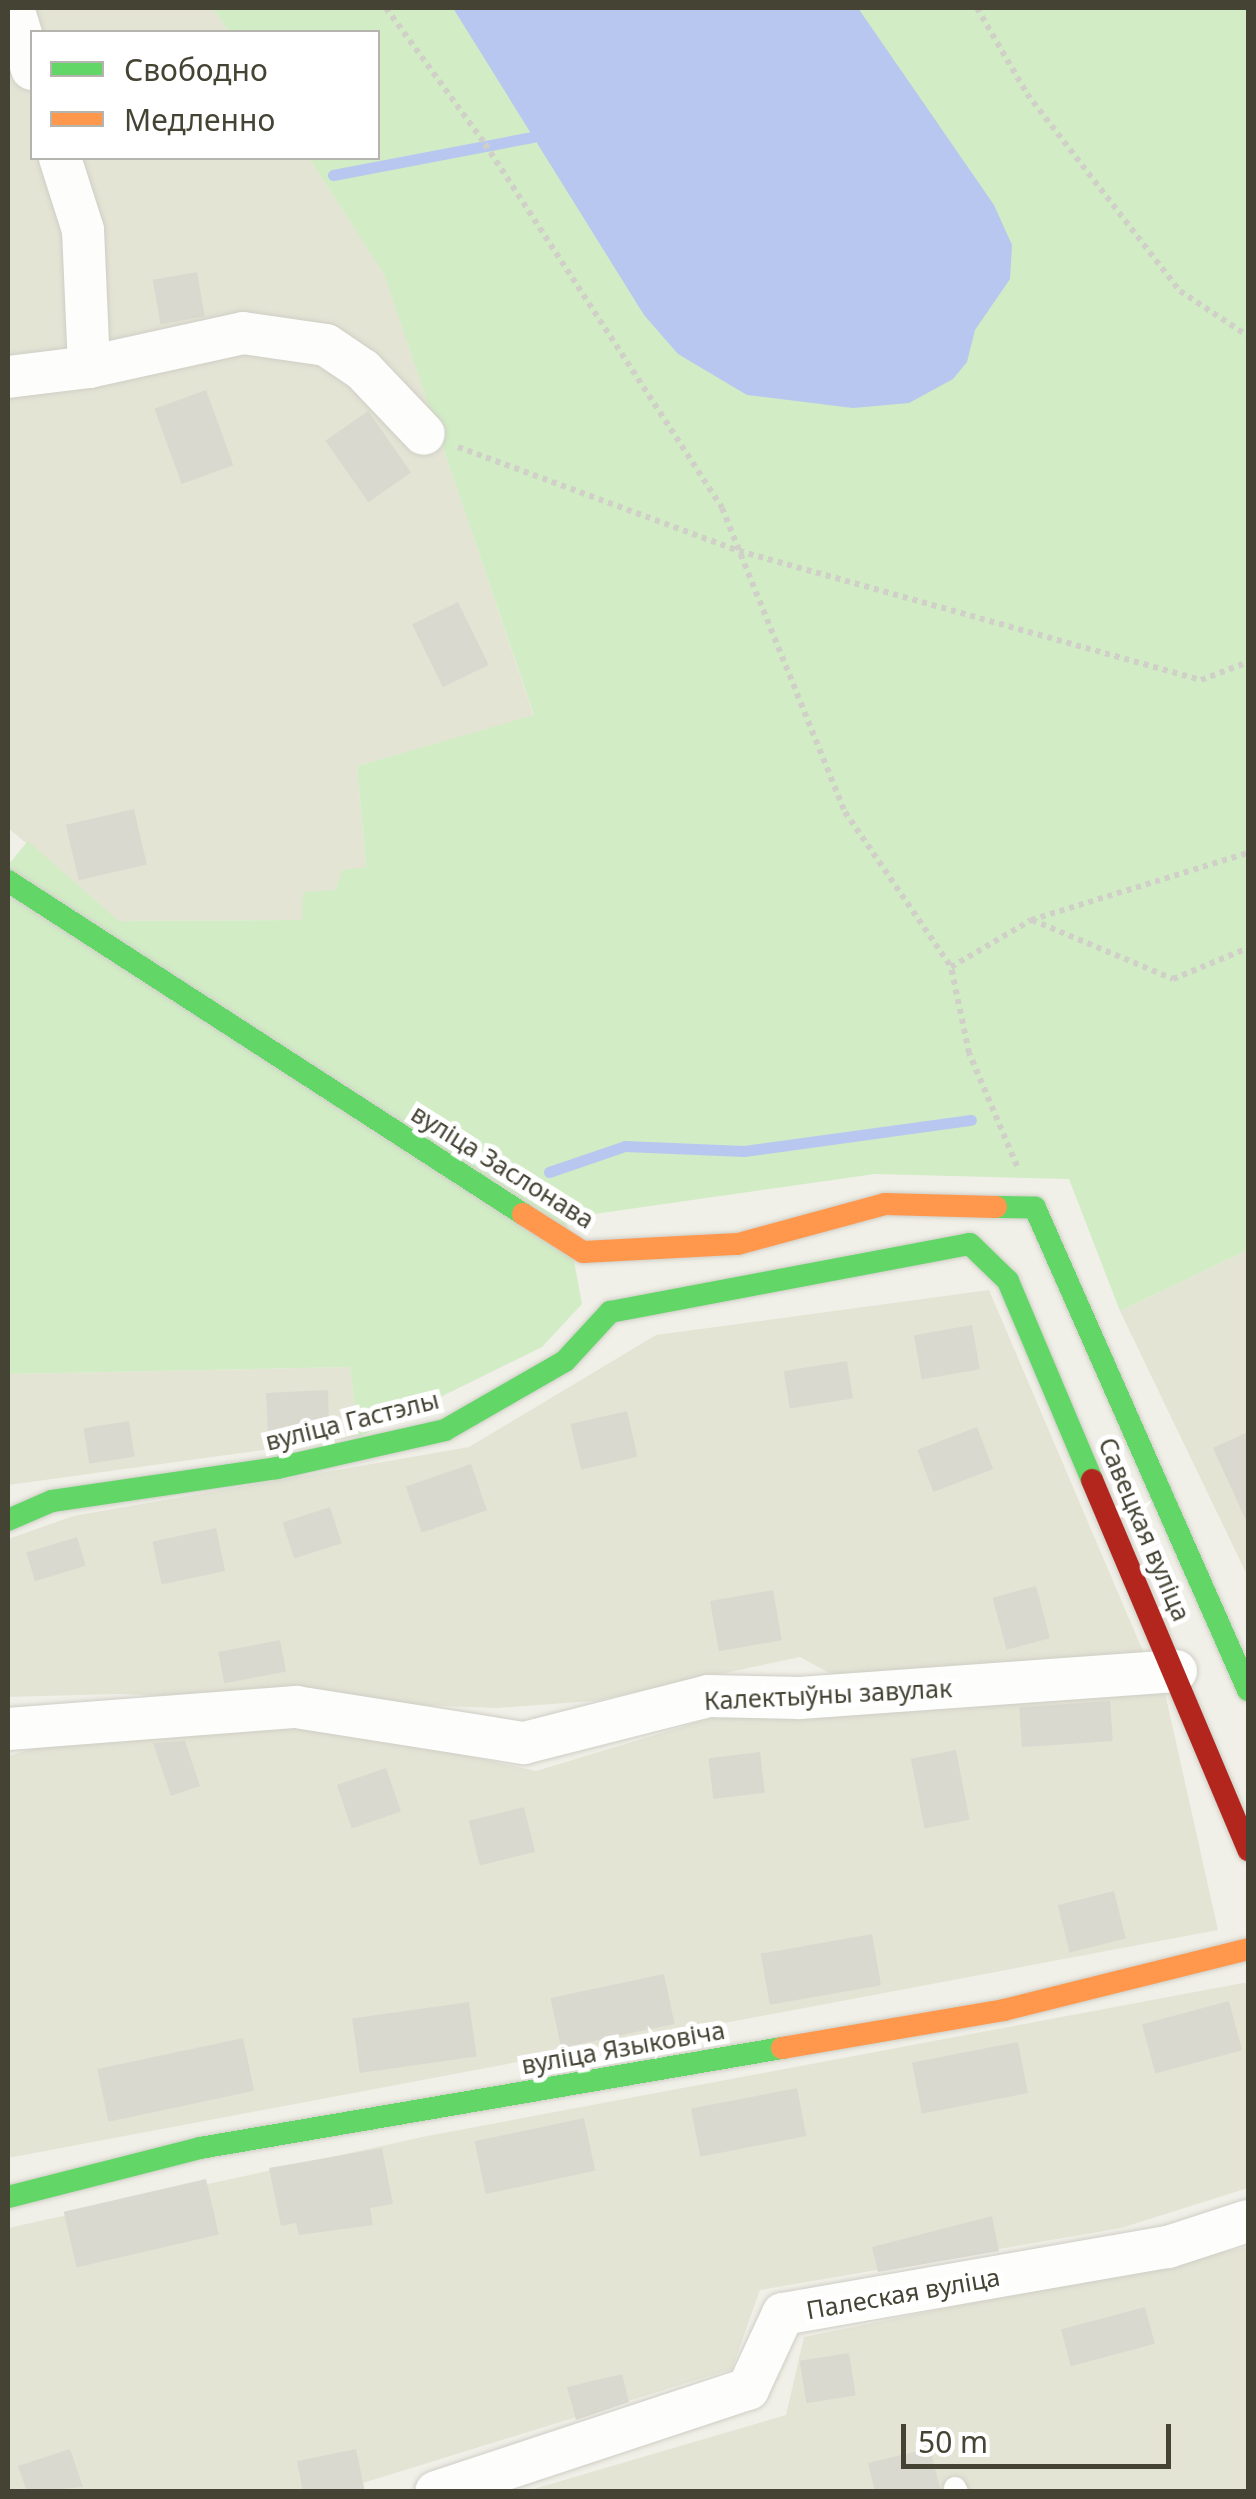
<!DOCTYPE html>
<html>
<head>
<meta charset="utf-8">
<style>
	body { margin:0 }
	#map { position:relative; width:1256px; height:2499px; overflow:hidden; background:#f0f0e8; font-family:"Noto Sans",sans-serif }
	div>[style] { position:absolute }
	[style*='--x'] { left:calc(var(--x)*1px); top:calc(var(--y)*1px); width:calc(var(--w)*1px); rotate:calc(var(--a)*1deg) }
	.residential>* { inset:0; background:#e4e4d5 }
	.green>* { inset:0; background:#d2ecc6 }
	.water>* { inset:0; background:#b7c7f0 }
	.stream>* { height:11px; margin:-5.5px; padding:0 5.5px; transform-origin:5.5px; border-radius:5.5px; background:#b7c7f0 }
	.building>* { inset:0; background:#d9d9d0; transform-origin:0 0 }
	.path>* { height:6px; margin-top:-3px; transform-origin:0; background:repeating-linear-gradient(90deg,#d0d0c9 0 5px,transparent 0 10px) }
	.roads { filter:drop-shadow(0 0 2px #cecec6) drop-shadow(0 0 2px #cecec6) }
	.lane>* { height:22px; margin:-11px; padding:0 11px; transform-origin:11px; border-radius:11px; background:#fdfdfc }
	.street>* { height:42px; margin:-21px; padding:0 21px; transform-origin:21px; border-radius:21px; background:#fdfdfc }
	.fast>* { height:22px; margin:-11px; padding:0 11px; transform-origin:11px; border-radius:11px; background:#63d668 }
	.slow>* { height:22px; margin:-11px; padding:0 11px; transform-origin:11px; border-radius:11px; background:#ff974d }
	.jam>* { height:22px; margin:-11px; padding:0 11px; transform-origin:11px; border-radius:11px; background:#b3261e }
	span { translate:-50% -50%; white-space:nowrap; text-align:center; line-height:1.15; -webkit-text-stroke:10px #fff; paint-order:stroke }
	.street-label { font-size:25px; color:#454434 }
	.frame { position:absolute; inset:0; border:10px solid #454434; pointer-events:none }
	.legend { position:absolute; left:30px; top:30px; width:350px; height:130px; box-sizing:border-box; background:#fff; border:2px solid #b5b4ae; margin:0; padding:12px 18px; list-style:none; font-size:30px; color:#454434 }
	.legend li { display:flex; align-items:center; gap:20px; height:50px }
	.legend b { width:50px; border:2px solid #b5b4ae }
	.scale { position:absolute; left:901px; top:2424px; width:270px; height:45px; box-sizing:border-box; border:5px solid #454434; border-top:0; padding-left:12px; font-size:30px; line-height:35px; white-space:nowrap; color:#454434; -webkit-text-stroke:8px #fff; paint-order:stroke }
</style>
</head>
<body>
<div id="map">
	<div class="residential">
		<div style="clip-path:polygon(8px 8px,213px 8px,229px 32px,32px 32px,32px 158px,309px 158px,384px 273px,534px 716px,357px 766px,366px 867px,302px 920px,119px 921px,8px 828px)"></div>
		<div style="clip-path:polygon(1248px 1250px,1248px 1577px,1120px 1311px)"></div>
		<div style="clip-path:polygon(989px 1290px,1148px 1663px,835px 1676px,800px 1657px,594px 1701px,497px 1708px,118px 1694px,8px 1697px,8px 1539px,73px 1516px,469px 1447px,656px 1335px)"></div>
		<div style="clip-path:polygon(350px 1367px,359px 1437px,8px 1485px,8px 1374px)"></div>
		<div style="clip-path:polygon(1163px 1684px,1218px 1930px,8px 2158px,8px 1756px,49px 1744px,287px 1715px,536px 1771px,721px 1715px)"></div>
		<div style="clip-path:polygon(1248px 1982px,1248px 2188px,1121px 2228px,760px 2290px,732px 2369px,337px 2491px,8px 2491px,8px 2228px,427px 2136px)"></div>
		<div style="clip-path:polygon(1248px 2247px,1248px 2491px,523px 2492px,786px 2415px,804px 2337px)"></div>
	</div>
	<div class="green">
		<div style="clip-path:polygon(213px 8px,1248px 8px,1248px 1250px,1120px 1311px,1069px 1179px,875px 1174px,566px 1218px,582px 1304px,542px 1347px,359px 1437px,350px 1367px,8px 1374px,8px 865px,28px 841px,119px 921px,302px 920px,303px 892px,336px 890px,342px 870px,366px 867px,357px 766px,534px 715px,384px 274px,309px 158px,378px 158px,378px 32px,229px 32px)"></div>
	</div>
	<div class="water">
		<div style="clip-path:polygon(453px 8px,858px 8px,994px 205px,1012px 245px,1010px 279px,975px 330px,967px 362px,953px 379px,909px 403px,853px 408px,747px 395px,678px 354px,644px 315px)"></div>
	</div>
	<div class="stream">
		<div style="--x:333;--y:175;--w:204;--a:-10.8"></div>
		<div style="--x:549;--y:1172;--w:80;--a:-18.9"></div>
		<div style="--x:625;--y:1146;--w:119;--a:2.4"></div>
		<div style="--x:744;--y:1151;--w:229;--a:-7.8"></div>
	</div>
	<div class="building">
		<div style="left:197px;top:272px;width:45px;height:45px;rotate:80deg"></div>
		<div style="left:206px;top:390px;width:80px;height:55px;rotate:70deg"></div>
		<div style="left:368px;top:411px;width:75px;height:52px;rotate:55deg"></div>
		<div style="left:458px;top:602px;width:70px;height:51px;rotate:64deg"></div>
		<div style="left:134px;top:809px;width:57px;height:70px;rotate:77deg"></div>
		<div style="left:972px;top:1325px;width:45px;height:59px;rotate:80deg"></div>
		<div style="left:847px;top:1361px;width:38px;height:64px;rotate:81deg"></div>
		<div style="clip-path:polygon(328px 1390px,329px 1424px,268px 1436px,266px 1393px)"></div>
		<div style="left:627px;top:1411px;width:47px;height:58px;rotate:77deg"></div>
		<div style="left:129px;top:1421px;width:36px;height:46px;rotate:81deg"></div>
		<div style="left:977px;top:1427px;width:45px;height:64px;rotate:69deg"></div>
		<div style="clip-path:polygon(1248px 1432px,1248px 1525px,1213px 1448px)"></div>
		<div style="left:471px;top:1464px;width:49px;height:69px;rotate:71deg"></div>
		<div style="left:330px;top:1507px;width:38px;height:50px;rotate:72deg"></div>
		<div style="left:216px;top:1528px;width:44px;height:65px;rotate:78deg"></div>
		<div style="left:77px;top:1537px;width:30px;height:53px;rotate:73deg"></div>
		<div style="left:1036px;top:1586px;width:54px;height:45px;rotate:75deg"></div>
		<div style="left:773px;top:1590px;width:51px;height:64px;rotate:80deg"></div>
		<div style="left:280px;top:1640px;width:32px;height:63px;rotate:79deg"></div>
		<div style="left:1110px;top:1701px;width:40px;height:91px;rotate:86deg"></div>
		<div style="clip-path:polygon(185px 1741px,200px 1786px,171px 1796px,153px 1743px)"></div>
		<div style="left:956px;top:1750px;width:71px;height:46px;rotate:79deg"></div>
		<div style="left:760px;top:1752px;width:41px;height:52px;rotate:83deg"></div>
		<div style="left:386px;top:1768px;width:46px;height:52px;rotate:71deg"></div>
		<div style="left:524px;top:1807px;width:46px;height:57px;rotate:76deg"></div>
		<div style="left:1114px;top:1891px;width:49px;height:58px;rotate:76deg"></div>
		<div style="left:872px;top:1934px;width:52px;height:113px;rotate:80deg"></div>
		<div style="left:664px;top:1974px;width:51px;height:116px;rotate:78deg"></div>
		<div style="left:1229px;top:2001px;width:51px;height:90px;rotate:75deg"></div>
		<div style="left:469px;top:2002px;width:55px;height:118px;rotate:82deg"></div>
		<div style="left:243px;top:2038px;width:54px;height:149px;rotate:78deg"></div>
		<div style="left:1018px;top:2042px;width:52px;height:108px;rotate:79deg"></div>
		<div style="left:797px;top:2088px;width:49px;height:108px;rotate:79deg"></div>
		<div style="left:584px;top:2118px;width:54px;height:112px;rotate:78deg"></div>
		<div style="clip-path:polygon(382px 2148px,393px 2204px,370px 2208px,373px 2225px,299px 2235px,296px 2223px,281px 2226px,269px 2168px)"></div>
		<div style="left:206px;top:2179px;width:57px;height:146px;rotate:77deg"></div>
		<div style="clip-path:polygon(992px 2216px,999px 2251px,878px 2272px,872px 2247px)"></div>
		<div style="left:1145px;top:2307px;width:38px;height:87px;rotate:75deg"></div>
		<div style="left:849px;top:2353px;width:43px;height:50px;rotate:81deg"></div>
		<div style="clip-path:polygon(622px 2374px,629px 2402px,576px 2420px,567px 2387px)"></div>
		<div style="clip-path:polygon(930px 2448px,941px 2492px,875px 2492px,868px 2463px)"></div>
		<div style="clip-path:polygon(70px 2449px,83px 2487px,27px 2492px,18px 2466px)"></div>
		<div style="clip-path:polygon(356px 2449px,365px 2492px,303px 2492px,297px 2461px)"></div>
	</div>
	<div class="path">
		<div style="--x:386;--y:8;--w:168;--a:53.9"></div>
		<div style="--x:485;--y:144;--w:434;--a:56.9"></div>
		<div style="--x:722;--y:508;--w:328;--a:68"></div>
		<div style="--x:845;--y:812;--w:188;--a:55.6"></div>
		<div style="--x:977;--y:8;--w:99;--a:59.8"></div>
		<div style="--x:1027;--y:94;--w:249;--a:52.2"></div>
		<div style="--x:1180;--y:291;--w:82;--a:33.5"></div>
		<div style="--x:458;--y:447;--w:300;--a:20.3"></div>
		<div style="--x:739;--y:551;--w:480;--a:15.6"></div>
		<div style="--x:1201;--y:680;--w:50;--a:-21"></div>
		<div style="--x:1032;--y:920;--w:153;--a:22.7"></div>
		<div style="--x:1173;--y:979;--w:81;--a:-22.5"></div>
		<div style="--x:1017;--y:1166;--w:123;--a:-113"></div>
		<div style="--x:969;--y:1053;--w:88;--a:-101.8"></div>
		<div style="--x:951;--y:967;--w:93;--a:-30.4"></div>
		<div style="--x:1031;--y:920;--w:227;--a:-17.2"></div>
	</div>
	<div class="roads">
		<div class="lane">
			<div style="--x:955;--y:2488;--w:4;--a:63"></div>
		</div>
		<div class="street">
			<div style="--x:13;--y:8;--w:64;--a:72.7"></div>
			<div style="--x:89;--y:367;--w:158;--a:-12.4"></div>
			<div style="--x:243;--y:333;--w:84;--a:8.2"></div>
			<div style="--x:326;--y:345;--w:45;--a:34"></div>
			<div style="--x:363;--y:370;--w:88;--a:46.4"></div>
			<div style="--x:8;--y:377;--w:82;--a:-7"></div>
			<div style="--x:89;--y:367;--w:137;--a:-92.5"></div>
			<div style="--x:83;--y:230;--w:76;--a:-107.7"></div>
			<div style="--x:8;--y:1729;--w:289;--a:-4.4"></div>
			<div style="--x:296;--y:1707;--w:231;--a:9"></div>
			<div style="--x:524;--y:1743;--w:190;--a:-14.3"></div>
			<div style="--x:708;--y:1696;--w:92;--a:1.2"></div>
			<div style="--x:800;--y:1698;--w:377;--a:-4.1"></div>
			<div style="--x:436;--y:2492;--w:329;--a:-18.3"></div>
			<div style="--x:748;--y:2389;--w:83;--a:-65"></div>
			<div style="--x:783;--y:2314;--w:391;--a:-9.9"></div>
			<div style="--x:1168;--y:2247;--w:84;--a:-18"></div>
		</div>
		<div class="fast">
			<div style="--x:8;--y:881;--w:613;--a:32.89"></div>
			<div style="--x:996;--y:1207;--w:39;--a:1"></div>
			<div style="--x:1035;--y:1208;--w:527;--a:66.16"></div>
			<div style="--x:8;--y:1520;--w:48;--a:-23.4"></div>
			<div style="--x:52;--y:1501;--w:227;--a:-8.3"></div>
			<div style="--x:277;--y:1468;--w:172;--a:-12.7"></div>
			<div style="--x:445;--y:1430;--w:138;--a:-29.9"></div>
			<div style="--x:565;--y:1361;--w:67;--a:-47.4"></div>
			<div style="--x:610;--y:1312;--w:366;--a:-10.7"></div>
			<div style="--x:970;--y:1244;--w:53;--a:44.2"></div>
			<div style="--x:1008;--y:1281;--w:216;--a:67.1"></div>
			<div style="--x:8;--y:2197;--w:198;--a:-14.3"></div>
			<div style="--x:200;--y:2148;--w:591;--a:-9.75"></div>
		</div>
		<div class="slow">
			<div style="--x:523;--y:1214;--w:71;--a:32.3"></div>
			<div style="--x:583;--y:1252;--w:155;--a:-3"></div>
			<div style="--x:738;--y:1244;--w:152;--a:-15.2"></div>
			<div style="--x:885;--y:1204;--w:111;--a:1.5"></div>
			<div style="--x:782;--y:2048;--w:225;--a:-9.7"></div>
			<div style="--x:1004;--y:2010;--w:252;--a:-14"></div>
		</div>
		<div class="jam">
			<div style="--x:1092;--y:1480;--w:402;--a:67.1"></div>
		</div>
	</div>
	<div class="street-label">
		<span style="left:503px;top:1166px;rotate:32deg">вуліца Заслонава</span>
		<span style="left:352px;top:1420px;rotate:-14deg">вуліца Гастэлы</span>
		<span style="left:1145px;top:1529px;rotate:67deg">Савецкая вуліца</span>
		<span style="left:828px;top:1694px;rotate:-3deg">Калектыўны завулак</span>
		<span style="left:623px;top:2047px;rotate:-10deg">вуліца Языковіча</span>
		<span style="left:903px;top:2293px;rotate:-10deg">Палеская вуліца</span>
	</div>
	<div class="frame"></div>
	<ul class="legend">
	<li><b style="height:12px;background:#63d668"></b>Свободно</li>
	<li><b style="height:12px;background:#ff974d"></b>Медленно</li>
	</ul>
	<div class="scale">50 m</div>
</div>
</body>
</html>
